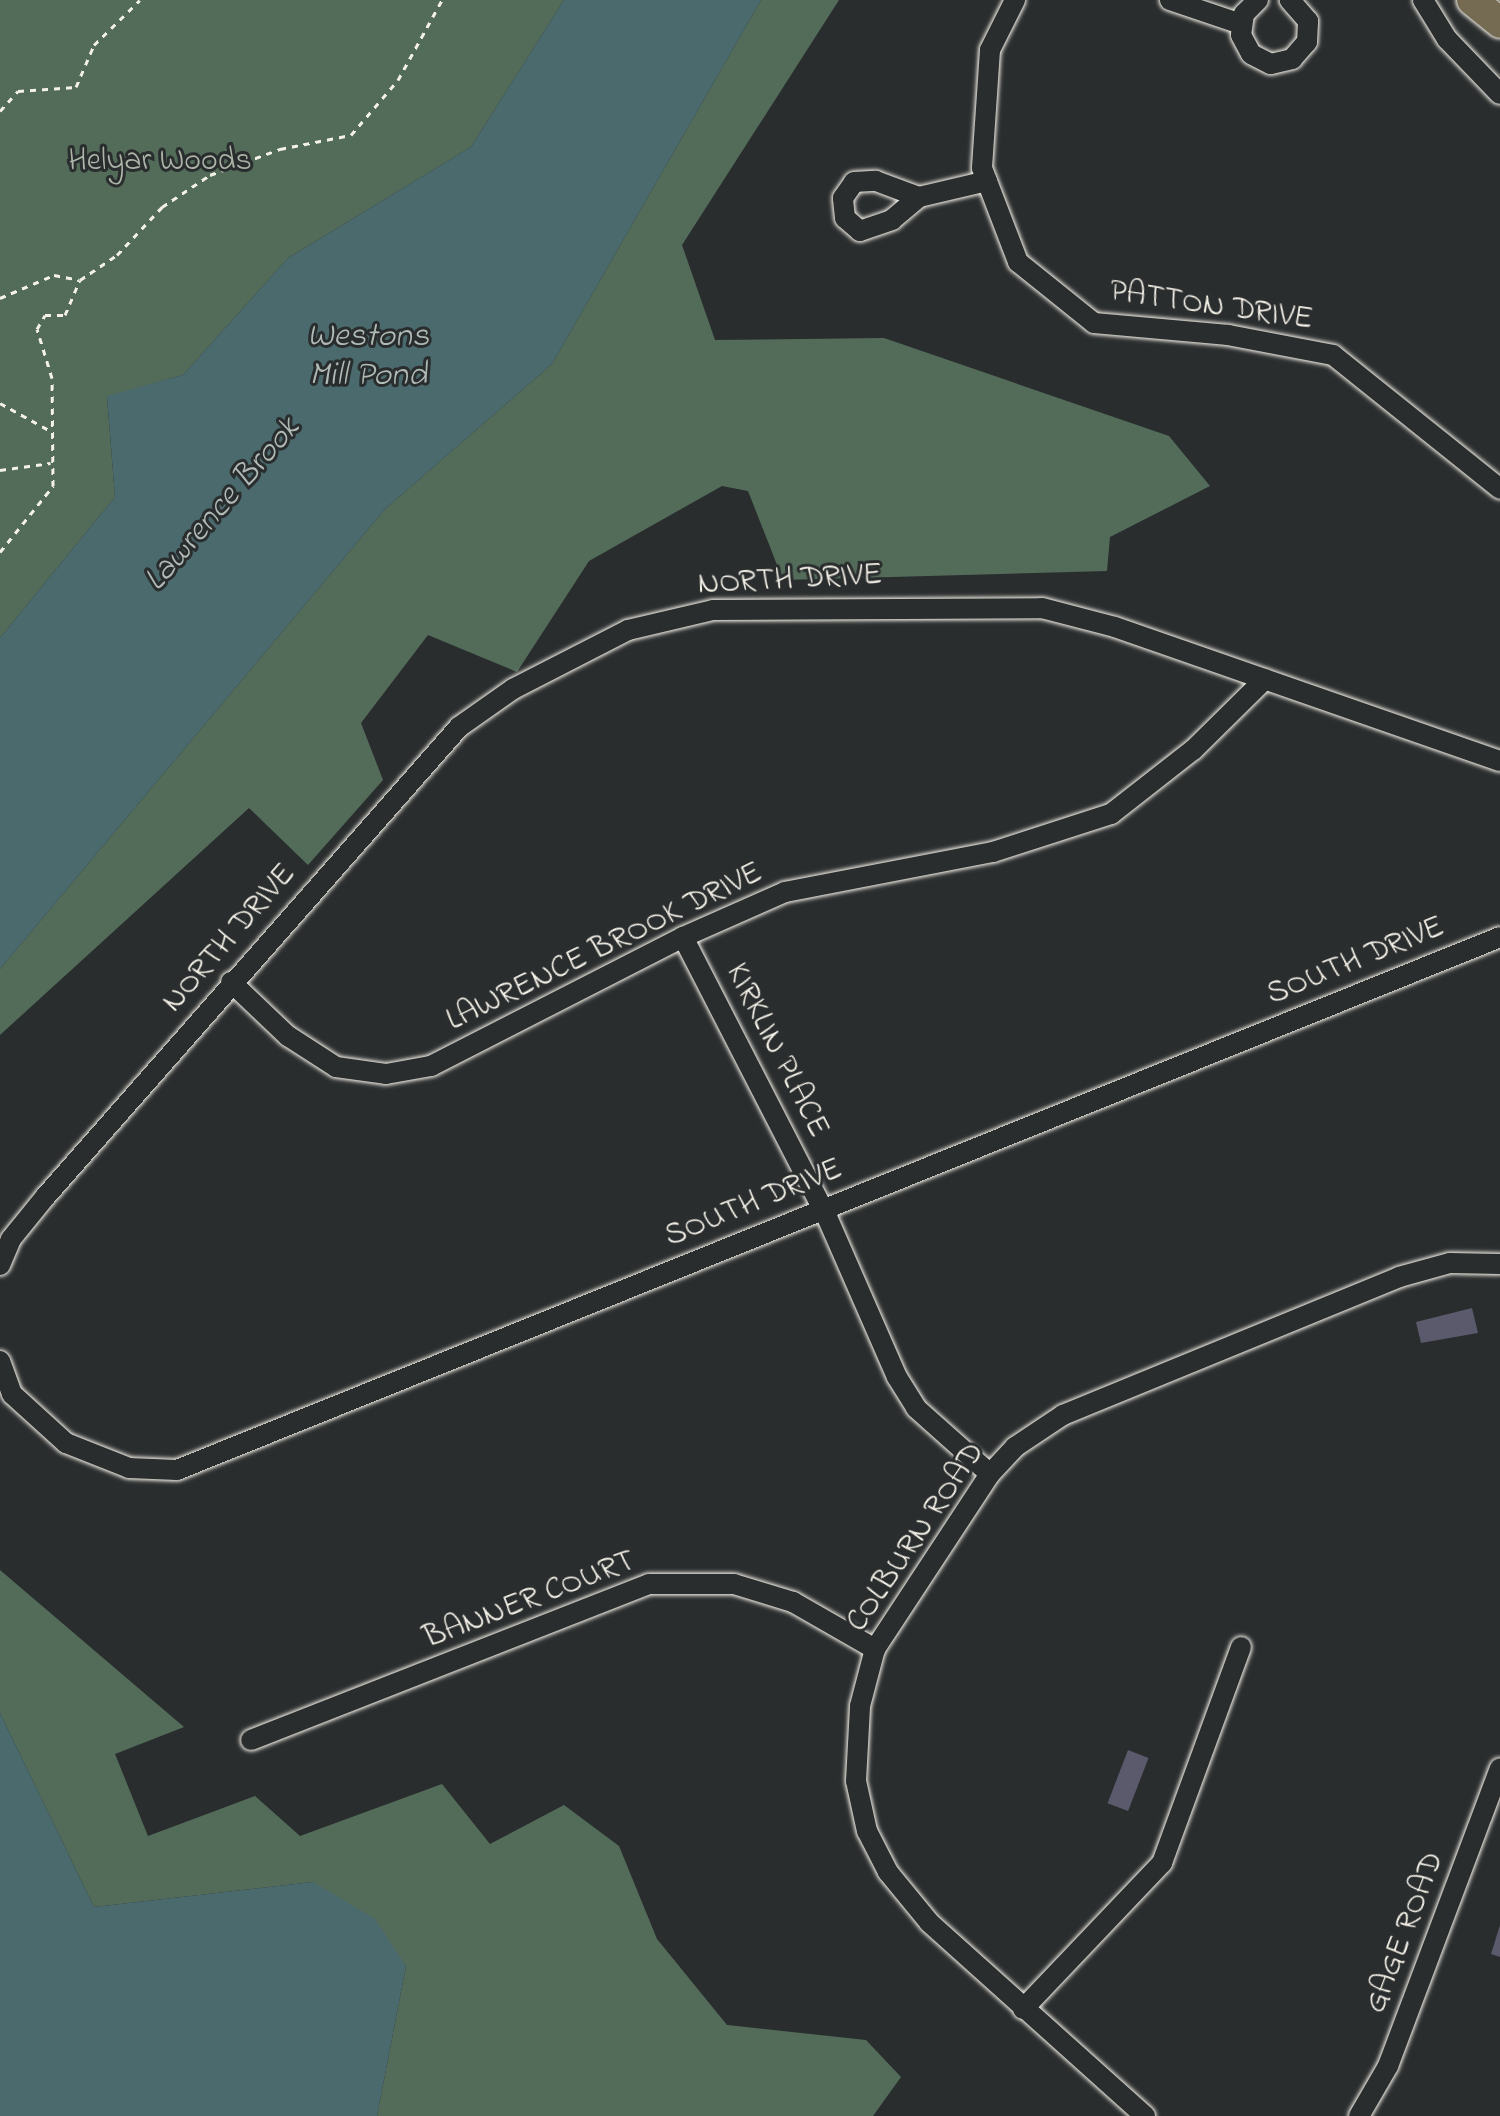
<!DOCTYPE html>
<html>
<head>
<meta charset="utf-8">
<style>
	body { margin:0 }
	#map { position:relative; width:1500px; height:2116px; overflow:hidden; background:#2a2d2e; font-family:"Indie Flower",sans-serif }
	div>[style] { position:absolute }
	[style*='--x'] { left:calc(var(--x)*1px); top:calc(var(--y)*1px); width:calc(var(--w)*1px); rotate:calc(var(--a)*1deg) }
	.green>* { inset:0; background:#536c5a }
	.water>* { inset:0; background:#4b6a6d }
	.building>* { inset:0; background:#5a5a6c; transform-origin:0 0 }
	.path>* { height:3px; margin-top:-1.5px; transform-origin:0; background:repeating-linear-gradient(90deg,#f4f1e8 0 6px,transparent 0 12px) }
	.roads { filter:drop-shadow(0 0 2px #f4f1e8) drop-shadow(0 0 2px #f4f1e8) }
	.minor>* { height:20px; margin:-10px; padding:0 10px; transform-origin:10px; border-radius:10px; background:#2a2d2e }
	.highway>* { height:30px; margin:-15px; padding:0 15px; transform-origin:15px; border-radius:15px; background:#746b52 }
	span { translate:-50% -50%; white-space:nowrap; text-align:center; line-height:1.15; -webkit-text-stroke:6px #2a2d2e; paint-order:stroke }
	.park-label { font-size:32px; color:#acb5a8 }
	.street-label { font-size:32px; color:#f4f1e8 }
	.water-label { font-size:34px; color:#b0bbb7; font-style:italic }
</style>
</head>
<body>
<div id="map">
	<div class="green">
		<div style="clip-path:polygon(0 0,564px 0,471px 147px,288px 258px,183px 375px,107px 397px,115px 497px,0 638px)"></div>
		<div style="clip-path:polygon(761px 0,839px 0,682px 245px,715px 340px,884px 338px,1169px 436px,1210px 486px,1110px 537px,1107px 571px,783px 580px,748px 491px,722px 486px,589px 561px,517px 672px,428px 635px,361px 723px,383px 780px,308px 865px,249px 808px,0 1035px,0 969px,385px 509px,552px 364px)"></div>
		<div style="clip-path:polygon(0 1570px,184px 1727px,115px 1754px,148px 1836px,255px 1796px,300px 1836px,442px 1784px,490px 1844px,564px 1805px,619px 1846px,657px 1939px,727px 2025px,866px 2040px,901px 2077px,873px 2116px,377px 2116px,406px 1966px,313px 1882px,94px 1907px,0 1713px)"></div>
	</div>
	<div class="water">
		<div style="clip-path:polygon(564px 0,761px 0,552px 364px,385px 509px,0 969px,0 638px,115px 497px,107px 396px,183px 375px,288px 258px,471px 147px)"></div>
		<div style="clip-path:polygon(0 1713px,94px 1907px,313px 1882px,375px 1919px,406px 1966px,377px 2116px,0 2116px)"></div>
	</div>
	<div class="building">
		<div style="clip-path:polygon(1472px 1308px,1478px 1333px,1421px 1343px,1416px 1322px)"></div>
		<div style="left:1128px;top:1750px;width:22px;height:57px;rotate:21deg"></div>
		<div style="clip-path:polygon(1500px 1925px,1500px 1957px,1491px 1954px)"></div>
	</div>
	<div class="path">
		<div style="--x:0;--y:111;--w:27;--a:-48"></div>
		<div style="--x:18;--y:91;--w:58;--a:-3.9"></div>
		<div style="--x:76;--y:87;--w:46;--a:-66.8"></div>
		<div style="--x:94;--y:45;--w:64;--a:-44.4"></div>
		<div style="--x:0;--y:298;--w:59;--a:-23.1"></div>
		<div style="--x:54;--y:275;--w:25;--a:11"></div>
		<div style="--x:0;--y:403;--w:56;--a:28.9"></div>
		<div style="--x:0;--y:470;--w:51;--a:-7.8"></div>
		<div style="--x:0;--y:552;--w:85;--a:-51.2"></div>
		<div style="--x:53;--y:486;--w:108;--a:-90.5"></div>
		<div style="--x:52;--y:378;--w:51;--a:-107"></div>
		<div style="--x:37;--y:329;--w:16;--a:-60"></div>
		<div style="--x:45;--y:315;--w:20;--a:0"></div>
		<div style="--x:65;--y:315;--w:38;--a:-67"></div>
		<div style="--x:80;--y:280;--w:45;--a:-34"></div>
		<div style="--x:117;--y:255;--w:66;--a:-46.8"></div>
		<div style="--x:162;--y:207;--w:58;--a:-33.7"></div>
		<div style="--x:210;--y:175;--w:75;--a:-20.4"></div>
		<div style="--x:280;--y:149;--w:72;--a:-11.2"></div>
		<div style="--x:351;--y:135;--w:72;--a:-49.5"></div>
		<div style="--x:398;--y:80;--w:91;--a:-61.2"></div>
	</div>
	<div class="roads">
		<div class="minor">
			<div style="--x:1015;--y:0;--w:56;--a:116.6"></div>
			<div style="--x:990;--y:50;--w:118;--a:93.9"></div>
			<div style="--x:982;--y:168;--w:101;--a:69"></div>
			<div style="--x:1018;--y:262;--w:97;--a:38.8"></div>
			<div style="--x:1094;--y:323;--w:135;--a:5.1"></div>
			<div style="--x:1228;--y:335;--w:107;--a:10.8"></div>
			<div style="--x:1333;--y:355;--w:214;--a:38.7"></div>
			<div style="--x:1170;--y:0;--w:75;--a:18.7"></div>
			<div style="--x:1258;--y:0;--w:20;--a:135"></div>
			<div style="--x:1244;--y:14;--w:21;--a:98"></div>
			<div style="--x:1241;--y:35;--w:21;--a:62"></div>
			<div style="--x:1251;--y:54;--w:22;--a:27"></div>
			<div style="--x:1271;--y:64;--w:22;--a:-13"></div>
			<div style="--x:1292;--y:59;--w:23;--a:-49"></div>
			<div style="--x:1307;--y:42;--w:21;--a:-87"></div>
			<div style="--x:1308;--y:21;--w:28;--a:-131"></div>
			<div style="--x:1423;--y:0;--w:46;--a:58.4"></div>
			<div style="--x:1447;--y:39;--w:76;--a:46.1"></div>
			<div style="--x:876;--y:181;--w:46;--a:20.4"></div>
			<div style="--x:919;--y:197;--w:35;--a:140"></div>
			<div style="--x:892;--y:220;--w:34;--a:161"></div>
			<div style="--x:860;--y:231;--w:20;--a:-139"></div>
			<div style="--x:845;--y:218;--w:20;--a:-96"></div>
			<div style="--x:843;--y:198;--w:19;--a:-55"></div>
			<div style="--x:854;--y:182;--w:22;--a:-3"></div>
			<div style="--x:919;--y:197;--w:70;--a:-13.2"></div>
			<div style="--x:683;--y:937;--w:315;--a:62.8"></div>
			<div style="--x:827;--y:1217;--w:175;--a:66.4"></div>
			<div style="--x:897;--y:1377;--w:36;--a:58"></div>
			<div style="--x:916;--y:1408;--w:99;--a:41.7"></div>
			<div style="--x:231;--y:982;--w:79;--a:43.5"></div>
			<div style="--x:288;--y:1036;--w:57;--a:32.9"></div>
			<div style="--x:336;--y:1067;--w:50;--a:8"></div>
			<div style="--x:386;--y:1074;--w:46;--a:-10.1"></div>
			<div style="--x:431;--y:1066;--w:283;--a:-27.1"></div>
			<div style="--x:683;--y:937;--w:111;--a:-23.8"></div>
			<div style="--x:785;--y:892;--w:212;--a:-10.9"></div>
			<div style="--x:993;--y:852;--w:124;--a:-17.9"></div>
			<div style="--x:1111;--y:814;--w:104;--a:-38"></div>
			<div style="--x:1193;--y:750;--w:101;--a:-44.6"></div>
			<div style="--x:0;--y:1265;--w:28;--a:-67"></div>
			<div style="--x:11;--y:1239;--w:55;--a:-50.9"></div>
			<div style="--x:46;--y:1196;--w:625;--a:-48.63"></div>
			<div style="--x:459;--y:727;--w:66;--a:-35.1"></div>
			<div style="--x:513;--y:689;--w:129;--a:-27.2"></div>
			<div style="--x:628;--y:630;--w:87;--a:-13.2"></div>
			<div style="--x:713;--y:610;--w:329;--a:-0.3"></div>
			<div style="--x:1042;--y:608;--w:75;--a:14.6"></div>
			<div style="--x:1115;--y:627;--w:408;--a:19.2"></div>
			<div style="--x:0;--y:1361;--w:35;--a:70"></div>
			<div style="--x:12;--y:1394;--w:73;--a:42.2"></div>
			<div style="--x:66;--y:1443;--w:68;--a:21.6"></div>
			<div style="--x:129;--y:1468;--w:48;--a:2.4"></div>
			<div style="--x:177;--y:1470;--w:1426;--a:-21.94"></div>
			<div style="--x:251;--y:1740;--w:427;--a:-21.4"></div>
			<div style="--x:649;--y:1584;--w:85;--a:0"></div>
			<div style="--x:734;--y:1584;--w:62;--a:17"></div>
			<div style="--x:793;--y:1602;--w:95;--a:29.8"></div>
			<div style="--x:1023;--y:2009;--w:202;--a:-46.4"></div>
			<div style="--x:1162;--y:1863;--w:230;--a:-69.9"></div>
			<div style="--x:1145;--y:2116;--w:290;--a:-138.1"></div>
			<div style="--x:929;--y:1922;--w:65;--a:-129.4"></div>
			<div style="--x:888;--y:1872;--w:46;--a:-117.1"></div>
			<div style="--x:867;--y:1831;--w:51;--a:-102.4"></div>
			<div style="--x:856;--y:1781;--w:75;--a:-86.9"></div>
			<div style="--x:860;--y:1706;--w:59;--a:-75.3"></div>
			<div style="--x:875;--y:1649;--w:209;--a:-56.7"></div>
			<div style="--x:990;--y:1474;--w:37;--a:-47"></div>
			<div style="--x:1015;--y:1447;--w:58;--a:-33.7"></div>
			<div style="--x:1063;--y:1415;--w:363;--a:-22.3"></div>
			<div style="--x:1399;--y:1277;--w:53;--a:-15.4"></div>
			<div style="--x:1450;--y:1263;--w:50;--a:1.1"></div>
			<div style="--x:1359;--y:2116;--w:58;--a:-59.9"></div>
			<div style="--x:1388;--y:2066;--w:318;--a:-69.4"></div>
		</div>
		<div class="highway">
			<div style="--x:1472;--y:0;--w:36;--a:39"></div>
		</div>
	</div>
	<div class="park-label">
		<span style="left:160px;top:162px">Helyar Woods</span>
	</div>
	<div class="street-label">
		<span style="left:1211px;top:307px;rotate:8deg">PATTON DRIVE</span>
		<span style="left:790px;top:581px;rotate:-3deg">NORTH DRIVE</span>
		<span style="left:230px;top:939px;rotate:-49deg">NORTH DRIVE</span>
		<span style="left:605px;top:948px;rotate:-26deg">LAWRENCE BROOK DRIVE</span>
		<span style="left:1356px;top:962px;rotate:-22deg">SOUTH DRIVE</span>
		<span style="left:776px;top:1051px;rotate:63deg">KIRKLIN PLACE</span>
		<span style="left:754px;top:1204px;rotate:-22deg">SOUTH DRIVE</span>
		<span style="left:917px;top:1538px;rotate:-56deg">COLBURN ROAD</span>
		<span style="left:530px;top:1601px;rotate:-21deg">BANNER COURT</span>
		<span style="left:1406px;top:1933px;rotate:-69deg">GAGE ROAD</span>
	</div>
	<div class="water-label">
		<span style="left:368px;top:357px">Westons<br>Mill Pond</span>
		<span style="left:223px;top:505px;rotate:-49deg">Lawrence Brook</span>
	</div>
</div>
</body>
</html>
